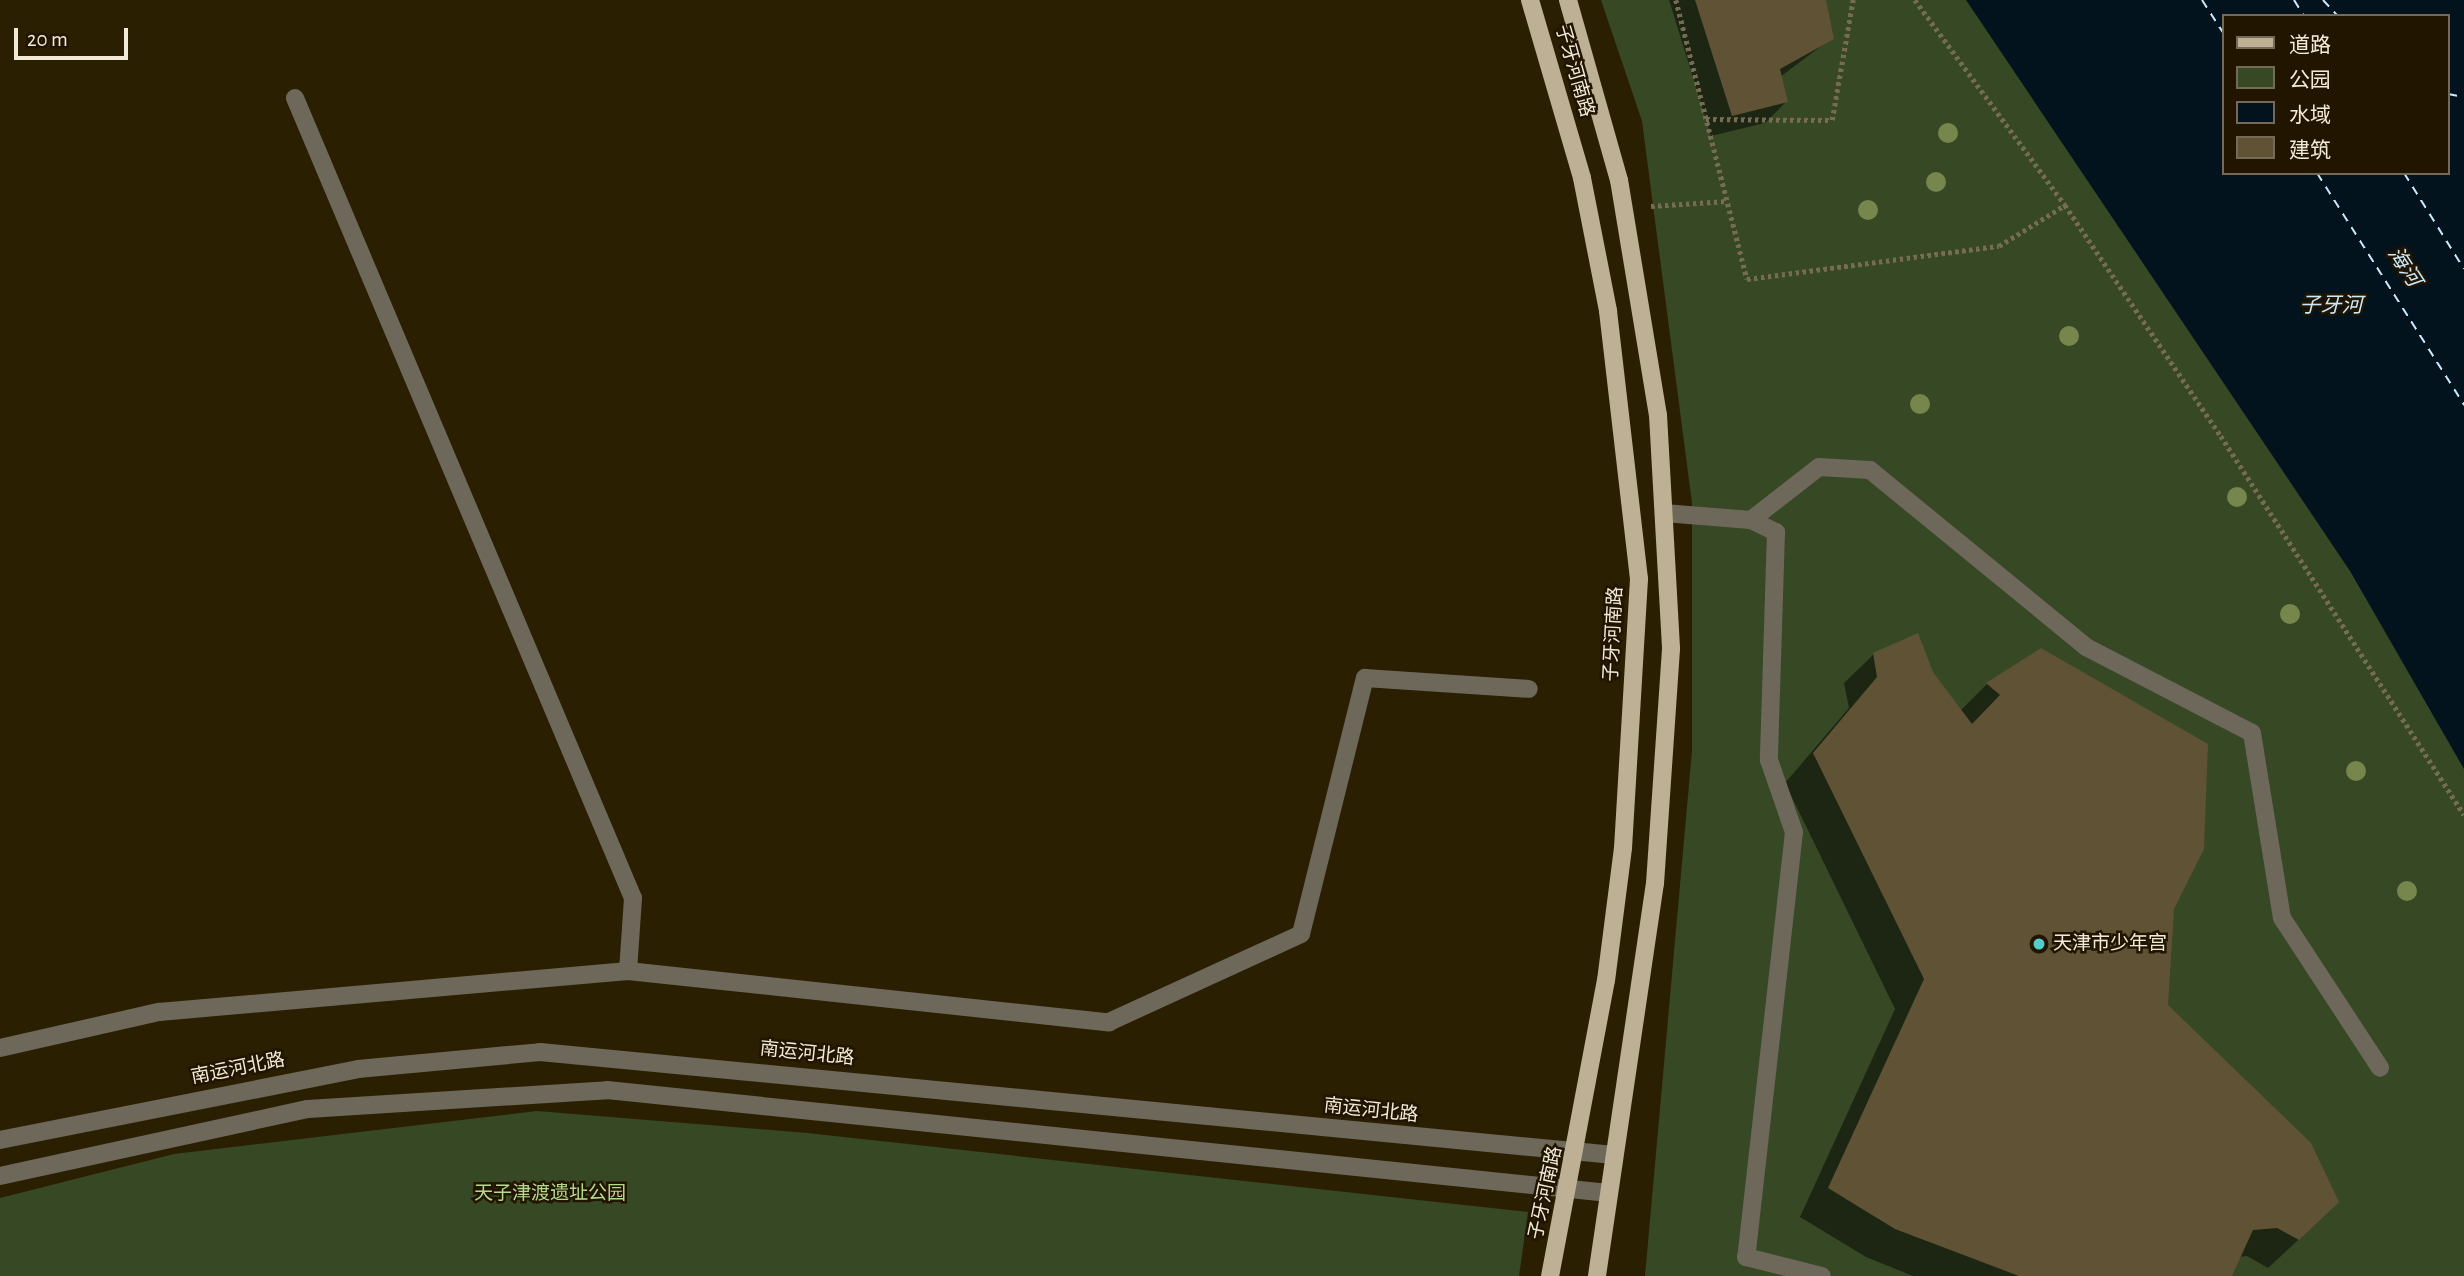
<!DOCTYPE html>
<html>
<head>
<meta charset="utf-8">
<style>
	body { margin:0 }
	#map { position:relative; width:2464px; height:1276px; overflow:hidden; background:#2b1f02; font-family:"Alegreya Sans","Noto Sans SC",sans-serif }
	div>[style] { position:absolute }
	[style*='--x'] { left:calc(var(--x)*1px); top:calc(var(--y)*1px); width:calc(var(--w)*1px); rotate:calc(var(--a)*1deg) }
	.green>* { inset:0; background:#374825 }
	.water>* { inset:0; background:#02131d }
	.shadow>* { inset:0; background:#0007 }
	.ferry>* { height:2px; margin-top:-1px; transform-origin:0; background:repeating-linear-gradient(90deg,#c9eaff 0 9px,transparent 0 16px) }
	.building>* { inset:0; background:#605235 }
	.path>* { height:4.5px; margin-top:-2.25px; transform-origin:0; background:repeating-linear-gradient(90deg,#766c54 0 3.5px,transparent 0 7px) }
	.minor>* { height:18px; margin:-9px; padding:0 9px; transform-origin:9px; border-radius:9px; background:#6e685b }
	.major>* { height:18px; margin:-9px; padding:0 9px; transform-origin:9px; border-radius:9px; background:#bdb095 }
	.trees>* { width:20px; height:20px; margin:-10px; border-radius:50%; background:#76864d }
	.dots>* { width:19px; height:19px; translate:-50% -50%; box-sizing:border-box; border:4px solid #211500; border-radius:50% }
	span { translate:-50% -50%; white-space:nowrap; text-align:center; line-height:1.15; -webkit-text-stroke:5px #211500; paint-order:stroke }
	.street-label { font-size:19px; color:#f2ead9 }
	.poi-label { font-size:19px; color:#f2ead9 }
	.left { translate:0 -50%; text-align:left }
	.park-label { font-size:19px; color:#b3da8a }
	.water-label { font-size:21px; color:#c9eaff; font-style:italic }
	.legend { position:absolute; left:2222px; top:14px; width:228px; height:161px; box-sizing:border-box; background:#211500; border:2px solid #756a57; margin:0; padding:9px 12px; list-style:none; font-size:21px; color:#f2ead9 }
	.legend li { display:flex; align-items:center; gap:14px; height:35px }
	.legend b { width:35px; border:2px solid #756a57 }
	.scale { position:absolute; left:14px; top:28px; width:114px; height:32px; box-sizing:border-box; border:4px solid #f2ead9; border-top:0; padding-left:9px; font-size:21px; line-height:24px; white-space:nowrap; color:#f2ead9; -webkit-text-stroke:5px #211500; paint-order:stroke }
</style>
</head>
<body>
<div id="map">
	<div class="green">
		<div style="clip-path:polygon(evenodd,1601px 0,2464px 0,2464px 1276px,1645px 1276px,1692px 751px,1692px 503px,1642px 121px,1601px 0,2224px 16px,2448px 16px,2448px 173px,2224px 173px,2224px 16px)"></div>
		<div style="clip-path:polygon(537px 1111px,807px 1133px,1528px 1212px,1519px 1276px,0 1276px,0 1198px,174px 1154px)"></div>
	</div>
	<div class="water">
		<div style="clip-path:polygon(evenodd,1966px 0,2464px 0,2464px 769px,2350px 571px,1966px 0,2224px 16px,2448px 16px,2448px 173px,2224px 173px,2224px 16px)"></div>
	</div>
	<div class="shadow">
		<div style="clip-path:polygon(1669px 0,1824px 0,1832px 38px,1780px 77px,1786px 102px,1765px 123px,1711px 136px)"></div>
		<div style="clip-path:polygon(2041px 650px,2173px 908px,2166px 1006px,2308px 1231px,2268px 1268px,2247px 1256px,2239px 1257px,2230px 1276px,1913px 1276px,1866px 1257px,1800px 1217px,1895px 1009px,1785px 783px,1849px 708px,1844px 683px,1874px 654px,1931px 673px,1960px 711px,1987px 684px)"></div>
	</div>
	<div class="ferry">
		<div style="--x:2202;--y:0;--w:40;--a:57.1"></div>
		<div style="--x:2294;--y:0;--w:19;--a:58"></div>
		<div style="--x:2323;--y:0;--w:22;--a:47"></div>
		<div style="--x:2448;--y:94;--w:16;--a:11"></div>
		<div style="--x:2317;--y:173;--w:275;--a:57.6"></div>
		<div style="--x:2404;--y:173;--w:113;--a:58"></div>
	</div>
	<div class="building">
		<div style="clip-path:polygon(1695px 0,1826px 0,1834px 39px,1780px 69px,1788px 102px,1732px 116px)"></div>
		<div style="clip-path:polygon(1918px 633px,1933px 672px,1972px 724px,2000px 695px,1986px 683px,2041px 648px,2208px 744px,2204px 849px,2174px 909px,2168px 1005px,2311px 1143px,2339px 1202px,2299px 1240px,2277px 1228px,2253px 1230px,2232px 1276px,2019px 1276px,1895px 1229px,1828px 1188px,1924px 979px,1813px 753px,1877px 677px,1873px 653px)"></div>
	</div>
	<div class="path">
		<div style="--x:1676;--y:0;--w:288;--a:75.7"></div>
		<div style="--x:1747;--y:279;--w:254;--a:-7.5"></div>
		<div style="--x:1999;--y:246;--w:78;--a:-31.8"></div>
		<div style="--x:1915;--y:0;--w:254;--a:53.8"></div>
		<div style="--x:2065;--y:205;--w:279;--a:56"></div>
		<div style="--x:2221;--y:436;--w:450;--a:57.3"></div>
		<div style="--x:1706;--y:119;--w:126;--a:0.5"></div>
		<div style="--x:1832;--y:120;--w:122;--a:-80.1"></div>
		<div style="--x:1651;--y:206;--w:76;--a:-3.8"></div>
	</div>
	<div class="minor">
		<div style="--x:295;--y:98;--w:868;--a:67.1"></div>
		<div style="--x:633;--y:898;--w:73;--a:93.9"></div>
		<div style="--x:1664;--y:513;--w:87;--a:4.6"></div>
		<div style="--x:1751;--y:520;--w:28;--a:26"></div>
		<div style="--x:1776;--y:532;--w:228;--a:91.8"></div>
		<div style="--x:1769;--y:760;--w:76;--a:70.9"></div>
		<div style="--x:1794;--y:832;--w:428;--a:96.4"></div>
		<div style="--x:1746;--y:1257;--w:78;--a:14"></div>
		<div style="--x:1751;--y:520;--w:86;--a:-37.9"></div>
		<div style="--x:1819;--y:467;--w:51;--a:3.4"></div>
		<div style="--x:1870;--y:470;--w:279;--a:39.3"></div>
		<div style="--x:2086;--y:647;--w:187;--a:27.4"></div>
		<div style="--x:2252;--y:733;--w:187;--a:80.8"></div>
		<div style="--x:2282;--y:918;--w:179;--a:56.8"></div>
		<div style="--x:0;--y:1048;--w:163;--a:-12.8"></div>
		<div style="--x:159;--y:1012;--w:471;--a:-5"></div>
		<div style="--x:628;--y:971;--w:484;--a:6.1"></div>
		<div style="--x:1109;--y:1022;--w:211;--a:-24.6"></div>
		<div style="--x:1301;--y:934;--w:264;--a:-76"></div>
		<div style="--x:1365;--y:678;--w:164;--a:3.8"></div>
		<div style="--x:0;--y:1140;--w:365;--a:-11.2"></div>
		<div style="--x:358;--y:1069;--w:183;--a:-5.3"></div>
		<div style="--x:540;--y:1052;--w:1079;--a:5.48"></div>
		<div style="--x:0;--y:1176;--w:315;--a:-12.3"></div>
		<div style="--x:308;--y:1109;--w:300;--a:-3.6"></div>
		<div style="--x:607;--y:1090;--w:1007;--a:5.87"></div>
	</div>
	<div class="major">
		<div style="--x:1530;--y:0;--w:185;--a:73.7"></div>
		<div style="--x:1582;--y:178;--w:136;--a:78.9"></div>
		<div style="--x:1608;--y:311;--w:270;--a:83.4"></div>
		<div style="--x:1639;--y:579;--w:269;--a:93.4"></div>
		<div style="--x:1623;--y:848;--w:133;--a:97.3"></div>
		<div style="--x:1606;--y:980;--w:301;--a:100.7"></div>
		<div style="--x:1568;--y:0;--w:187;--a:74.2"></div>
		<div style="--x:1619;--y:180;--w:238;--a:80.6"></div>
		<div style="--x:1658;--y:415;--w:234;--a:86.8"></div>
		<div style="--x:1671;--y:649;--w:235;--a:93.9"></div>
		<div style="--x:1655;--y:883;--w:397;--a:98.4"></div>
	</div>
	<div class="trees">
		<div style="left:1948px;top:133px"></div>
		<div style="left:1936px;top:182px"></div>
		<div style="left:1868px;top:210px"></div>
		<div style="left:2069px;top:336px"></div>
		<div style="left:1920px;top:404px"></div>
		<div style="left:2237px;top:497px"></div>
		<div style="left:2290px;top:614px"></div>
		<div style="left:2356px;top:771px"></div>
		<div style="left:2407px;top:891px"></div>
	</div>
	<div class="dots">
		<div style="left:2039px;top:944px;background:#53cdca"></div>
	</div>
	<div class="street-label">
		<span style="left:1574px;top:71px;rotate:74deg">子牙河南路</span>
		<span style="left:1614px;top:634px;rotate:-87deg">子牙河南路</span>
		<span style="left:807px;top:1054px;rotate:6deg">南运河北路</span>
		<span style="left:238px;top:1069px;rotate:-11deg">南运河北路</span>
		<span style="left:1371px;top:1111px;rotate:6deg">南运河北路</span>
		<span style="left:1546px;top:1193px;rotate:-78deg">子牙河南路</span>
	</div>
	<div class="poi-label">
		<span class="left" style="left:2053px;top:944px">天津市少年宫</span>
	</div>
	<div class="park-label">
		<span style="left:550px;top:1194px">天子津渡遗址公园</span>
	</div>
	<div class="water-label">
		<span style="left:2404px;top:267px;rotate:57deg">海河</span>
		<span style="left:2331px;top:306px">子牙河</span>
	</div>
	<ul class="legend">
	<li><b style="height:9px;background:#bdb095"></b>道路</li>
	<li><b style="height:19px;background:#374825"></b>公园</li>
	<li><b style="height:19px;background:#02131d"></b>水域</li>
	<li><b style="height:19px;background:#605235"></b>建筑</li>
	</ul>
	<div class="scale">20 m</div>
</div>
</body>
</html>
